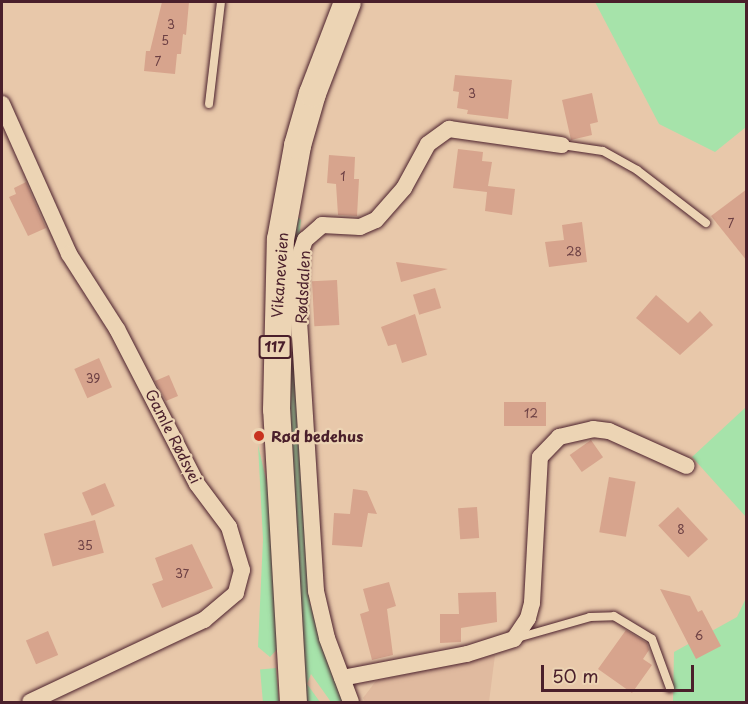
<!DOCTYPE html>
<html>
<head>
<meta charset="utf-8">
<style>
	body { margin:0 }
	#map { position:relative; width:748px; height:704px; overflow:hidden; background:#e8c8aa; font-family:"Playpen Sans",sans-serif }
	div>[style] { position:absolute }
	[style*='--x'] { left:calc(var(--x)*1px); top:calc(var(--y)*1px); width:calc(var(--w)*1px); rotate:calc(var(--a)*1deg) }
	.built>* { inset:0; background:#e0ba9f }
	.green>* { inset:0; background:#a6e3aa; transform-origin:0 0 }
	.building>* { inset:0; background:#d7a48d; transform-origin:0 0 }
	.roads { filter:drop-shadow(0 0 2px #4a1f2b) drop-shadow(0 0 2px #4a1f2b) }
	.lane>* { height:8px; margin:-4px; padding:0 4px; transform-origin:4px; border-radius:4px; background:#ecd4b4 }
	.street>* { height:16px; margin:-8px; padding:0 8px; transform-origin:8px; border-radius:8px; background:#ecd4b4 }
	.primary>* { height:27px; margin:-13.5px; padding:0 13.5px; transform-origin:13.5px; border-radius:13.5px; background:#ecd4b4 }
	.dots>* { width:16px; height:16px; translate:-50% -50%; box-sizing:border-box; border:3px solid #ecd4b4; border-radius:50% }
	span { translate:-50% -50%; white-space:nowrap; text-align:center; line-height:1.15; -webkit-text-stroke:4.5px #ecd4b4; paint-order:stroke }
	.number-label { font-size:12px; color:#6d4044 }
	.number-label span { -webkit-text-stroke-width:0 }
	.shield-label span { padding:2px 4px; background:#ecd4b4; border:2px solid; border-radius:4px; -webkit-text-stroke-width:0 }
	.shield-label { font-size:14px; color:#4a1f2b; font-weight:700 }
	.street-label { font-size:15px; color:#4a1f2b }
	.poi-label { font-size:15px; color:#4a1f2b; font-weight:700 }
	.left { translate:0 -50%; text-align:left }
	.frame { position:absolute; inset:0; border:3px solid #4a1f2b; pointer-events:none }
	.scale { position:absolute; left:541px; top:665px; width:153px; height:27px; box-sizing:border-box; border:3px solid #4a1f2b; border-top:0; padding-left:8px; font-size:18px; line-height:21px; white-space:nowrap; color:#4a1f2b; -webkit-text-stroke:4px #ecd4b4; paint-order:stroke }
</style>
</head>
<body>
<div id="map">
	<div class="built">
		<div style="clip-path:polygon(495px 655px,489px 702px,365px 702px,363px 698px,376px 681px)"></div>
	</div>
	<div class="green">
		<div style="clip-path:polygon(595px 2px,746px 2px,746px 127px,715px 152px,659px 124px)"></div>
		<div style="clip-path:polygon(298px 217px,301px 220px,293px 306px,310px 603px,344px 702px,331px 702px,311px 674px,307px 684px,320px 702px,305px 702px,290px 467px,288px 337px,293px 220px)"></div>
		<div style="clip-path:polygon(746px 407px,746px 517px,692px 457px)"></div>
		<div style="clip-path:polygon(258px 445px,268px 488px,279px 647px,270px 657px,258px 647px,263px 539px)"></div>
		<div style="clip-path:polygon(746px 598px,746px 702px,673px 702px,674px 652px,737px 617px)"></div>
		<div style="left:276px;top:668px;width:34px;height:16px;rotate:85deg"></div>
	</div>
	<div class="building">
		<div style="clip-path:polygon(162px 2px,189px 2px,186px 35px,183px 34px,181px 54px,177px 54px,175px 74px,144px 71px,146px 51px,150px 51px)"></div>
		<div style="clip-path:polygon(455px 75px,512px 80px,508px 119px,467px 114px,468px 110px,457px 108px,459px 92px,453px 91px)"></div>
		<div style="clip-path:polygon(592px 93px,598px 122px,590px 124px,592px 135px,571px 140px,562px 100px)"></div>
		<div style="clip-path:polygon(458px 149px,483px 152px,482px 161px,492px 162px,488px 186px,515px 189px,512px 215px,485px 211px,487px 192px,453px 188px)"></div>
		<div style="clip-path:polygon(329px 155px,355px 157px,354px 179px,359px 179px,357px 216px,338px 215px,336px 184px,327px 183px)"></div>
		<div style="clip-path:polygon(26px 182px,46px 228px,28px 236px,9px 197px,16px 194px,14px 188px)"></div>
		<div style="clip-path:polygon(747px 189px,747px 261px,711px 216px)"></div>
		<div style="clip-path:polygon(582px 222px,587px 262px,549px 267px,545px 242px,564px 240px,562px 225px)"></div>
		<div style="clip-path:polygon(396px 262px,448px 269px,401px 282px)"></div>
		<div style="left:337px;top:280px;width:45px;height:25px;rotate:87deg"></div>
		<div style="left:435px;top:288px;width:21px;height:23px;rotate:73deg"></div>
		<div style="clip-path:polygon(656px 295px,688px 323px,700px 311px,713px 325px,680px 355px,636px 318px)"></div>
		<div style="clip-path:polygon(415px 314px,427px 355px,402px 363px,396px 344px,388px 346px,381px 327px)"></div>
		<div style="left:99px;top:358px;width:32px;height:27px;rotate:66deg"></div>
		<div style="clip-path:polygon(169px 375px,178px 396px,166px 401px,155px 381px)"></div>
		<div style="left:546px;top:402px;width:24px;height:42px;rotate:90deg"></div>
		<div style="left:591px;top:440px;width:21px;height:26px;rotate:55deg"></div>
		<div style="left:609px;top:477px;width:27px;height:56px;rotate:10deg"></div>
		<div style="left:105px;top:483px;width:25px;height:25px;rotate:67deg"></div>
		<div style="clip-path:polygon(353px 489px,367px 491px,377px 514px,368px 513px,362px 547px,332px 545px,334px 513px,350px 514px)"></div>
		<div style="left:477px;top:507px;width:31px;height:19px;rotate:86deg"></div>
		<div style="left:678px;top:507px;width:44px;height:27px;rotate:47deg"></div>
		<div style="left:95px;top:520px;width:34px;height:53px;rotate:75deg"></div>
		<div style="clip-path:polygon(192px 544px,213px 588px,162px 608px,152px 584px,163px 580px,155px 558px)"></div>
		<div style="clip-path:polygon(389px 582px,396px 606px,387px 609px,393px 655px,372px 660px,360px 614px,369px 611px,363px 589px)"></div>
		<div style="clip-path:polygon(660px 589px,690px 596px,698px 612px,702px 610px,721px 646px,696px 659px)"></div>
		<div style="clip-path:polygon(496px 592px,497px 622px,461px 628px,461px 642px,440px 643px,440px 614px,459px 614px,458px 593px)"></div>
		<div style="clip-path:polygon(626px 630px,647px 643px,649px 650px,643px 659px,652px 665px,632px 693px,598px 669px)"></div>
		<div style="left:48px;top:631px;width:26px;height:24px;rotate:67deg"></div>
	</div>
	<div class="roads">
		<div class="lane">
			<div style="--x:209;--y:104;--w:103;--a:-83.3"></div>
			<div style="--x:562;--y:145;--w:41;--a:8.3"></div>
			<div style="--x:603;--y:151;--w:39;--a:29"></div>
			<div style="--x:637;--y:170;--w:87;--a:37.5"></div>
			<div style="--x:517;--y:638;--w:76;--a:-16"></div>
			<div style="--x:590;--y:617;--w:24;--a:-2"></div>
			<div style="--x:614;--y:616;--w:44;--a:31.2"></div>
			<div style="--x:652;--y:639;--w:52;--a:69.8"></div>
		</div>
		<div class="street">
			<div style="--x:2;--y:104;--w:164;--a:65.9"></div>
			<div style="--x:69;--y:254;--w:89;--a:57.4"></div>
			<div style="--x:117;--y:329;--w:174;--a:62.7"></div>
			<div style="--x:197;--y:484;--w:54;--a:53.3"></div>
			<div style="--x:229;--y:527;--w:45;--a:73.2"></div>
			<div style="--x:242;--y:570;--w:24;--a:105"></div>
			<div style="--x:236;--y:593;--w:42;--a:139.8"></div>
			<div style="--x:204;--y:620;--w:192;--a:154.8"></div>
			<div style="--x:342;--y:678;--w:127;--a:-10.9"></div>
			<div style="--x:467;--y:654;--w:49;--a:-17.7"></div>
			<div style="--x:514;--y:639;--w:25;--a:-56"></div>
			<div style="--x:528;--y:618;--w:16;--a:-75"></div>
			<div style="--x:532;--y:603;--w:146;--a:-86.9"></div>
			<div style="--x:540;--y:457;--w:28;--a:-46"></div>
			<div style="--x:559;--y:437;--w:35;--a:-13"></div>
			<div style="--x:593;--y:429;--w:16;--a:7"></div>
			<div style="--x:609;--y:431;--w:85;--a:24.2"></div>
			<div style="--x:351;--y:702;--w:68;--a:-110.6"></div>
			<div style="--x:327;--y:638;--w:48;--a:-103.2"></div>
			<div style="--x:316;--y:591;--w:289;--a:-93.6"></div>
			<div style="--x:298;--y:303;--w:51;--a:-86.6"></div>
			<div style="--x:301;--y:252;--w:13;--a:-72"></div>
			<div style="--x:305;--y:240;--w:23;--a:-41"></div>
			<div style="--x:322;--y:225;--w:38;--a:3"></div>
			<div style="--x:360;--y:227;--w:17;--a:-24"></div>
			<div style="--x:376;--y:220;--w:43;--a:-48.8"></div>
			<div style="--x:404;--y:188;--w:50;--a:-61.4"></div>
			<div style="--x:428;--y:144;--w:26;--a:-36"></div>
			<div style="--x:449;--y:129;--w:114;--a:8.1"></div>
		</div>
		<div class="primary">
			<div style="--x:293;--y:702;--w:293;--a:-93.3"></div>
			<div style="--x:276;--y:409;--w:170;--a:-88.7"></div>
			<div style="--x:280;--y:239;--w:96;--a:-79.7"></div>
			<div style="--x:297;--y:145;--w:54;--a:-73.9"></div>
			<div style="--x:312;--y:93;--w:97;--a:-69"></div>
		</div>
	</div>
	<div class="dots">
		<div style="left:259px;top:436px;background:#c8321e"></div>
	</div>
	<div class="number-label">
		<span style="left:171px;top:25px">3</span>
		<span style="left:165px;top:41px">5</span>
		<span style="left:158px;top:62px">7</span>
		<span style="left:472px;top:94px">3</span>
		<span style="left:343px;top:177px">1</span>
		<span style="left:731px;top:224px">7</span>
		<span style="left:574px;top:252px">28</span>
		<span style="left:93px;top:379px">39</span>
		<span style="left:531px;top:414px">12</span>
		<span style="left:681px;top:530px">8</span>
		<span style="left:85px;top:546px">35</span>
		<span style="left:182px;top:574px">37</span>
		<span style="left:699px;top:636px">6</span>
	</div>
	<div class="shield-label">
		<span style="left:275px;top:347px">117</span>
	</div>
	<div class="street-label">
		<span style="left:279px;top:275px;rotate:-86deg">Vikaneveien</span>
		<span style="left:302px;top:287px;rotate:-87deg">Rødsdalen</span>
		<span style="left:174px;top:436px;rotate:63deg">Gamle Rødsvei</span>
	</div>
	<div class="poi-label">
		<span class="left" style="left:271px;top:436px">Rød bedehus</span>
	</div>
	<div class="frame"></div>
	<div class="scale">50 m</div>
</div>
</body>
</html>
